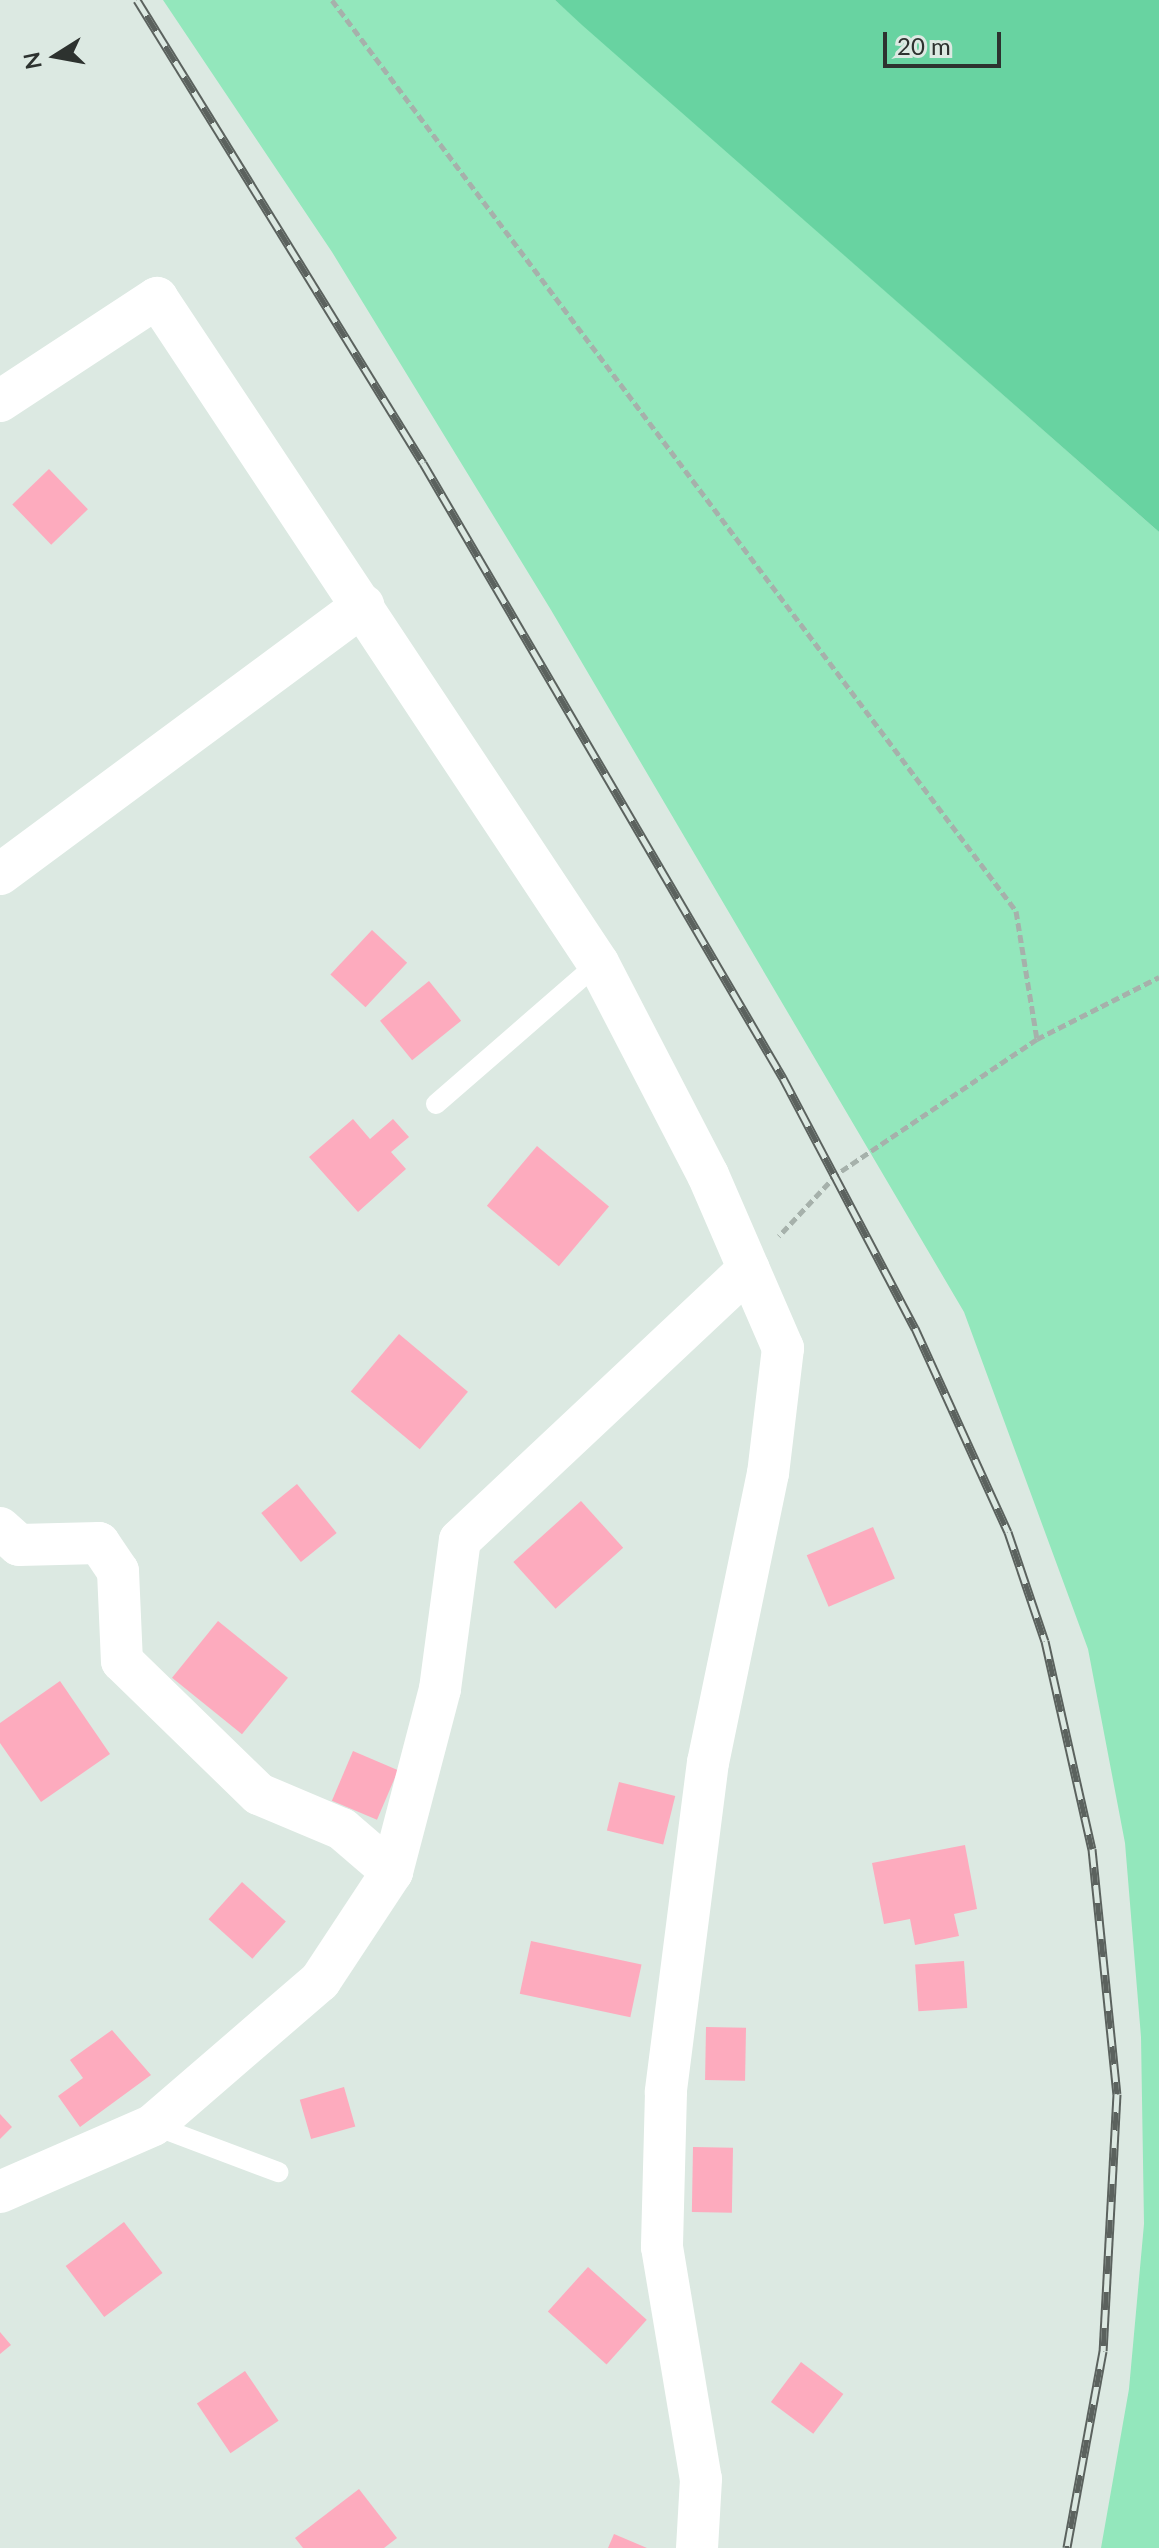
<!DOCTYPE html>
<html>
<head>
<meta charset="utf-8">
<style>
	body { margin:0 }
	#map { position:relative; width:1159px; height:2548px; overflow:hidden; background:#dce9e2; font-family:Lato,sans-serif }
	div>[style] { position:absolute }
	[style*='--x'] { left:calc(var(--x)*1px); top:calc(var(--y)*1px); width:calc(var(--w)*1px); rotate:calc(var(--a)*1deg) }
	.green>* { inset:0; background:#93e7bc }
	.water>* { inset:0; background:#68d3a1 }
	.building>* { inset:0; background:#fdabbe; transform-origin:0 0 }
	.path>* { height:5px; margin-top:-2.5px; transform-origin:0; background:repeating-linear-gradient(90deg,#a6b1ab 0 8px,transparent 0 12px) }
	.lane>* { height:20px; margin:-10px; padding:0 10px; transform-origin:10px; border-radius:10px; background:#fff }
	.street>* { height:42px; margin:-21px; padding:0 21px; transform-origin:21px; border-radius:21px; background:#fff }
	.rail>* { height:9px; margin-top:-4.5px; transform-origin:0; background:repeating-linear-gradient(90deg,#dce9e2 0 18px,#5b625e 0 36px); box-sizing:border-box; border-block:2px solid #5b625e }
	span { translate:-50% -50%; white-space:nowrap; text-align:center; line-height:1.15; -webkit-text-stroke:6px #dce9e2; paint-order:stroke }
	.north { position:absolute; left:16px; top:16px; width:80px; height:80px; -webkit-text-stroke:6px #dce9e2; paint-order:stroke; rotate:259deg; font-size:22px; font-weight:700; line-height:32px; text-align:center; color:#2d322f }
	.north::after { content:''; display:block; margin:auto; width:28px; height:36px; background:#2d322f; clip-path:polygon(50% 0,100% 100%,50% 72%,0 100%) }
	.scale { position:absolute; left:883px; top:32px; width:118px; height:36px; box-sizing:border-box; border:4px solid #2d322f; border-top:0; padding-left:10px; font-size:24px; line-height:28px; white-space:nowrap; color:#2d322f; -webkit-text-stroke:6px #dce9e2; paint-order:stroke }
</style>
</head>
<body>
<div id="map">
	<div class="green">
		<div style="clip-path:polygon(163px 0,555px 0,1159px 532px,1159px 2548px,1101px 2548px,1129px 2389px,1144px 2224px,1141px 2037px,1125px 1843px,1088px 1649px,964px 1312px,551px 610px,332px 252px)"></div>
	</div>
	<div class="water">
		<div style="clip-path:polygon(555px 0,1159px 0,1159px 532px,582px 25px)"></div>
	</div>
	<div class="building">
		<div style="left:49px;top:469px;width:56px;height:51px;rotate:46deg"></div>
		<div style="left:372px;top:930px;width:48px;height:61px;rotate:43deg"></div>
		<div style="left:429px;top:981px;width:51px;height:63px;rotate:51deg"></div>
		<div style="clip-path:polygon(353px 1119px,370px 1139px,393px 1119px,409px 1137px,391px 1152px,406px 1169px,358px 1212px,309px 1157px)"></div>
		<div style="left:537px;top:1146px;width:94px;height:78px;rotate:40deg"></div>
		<div style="left:399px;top:1334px;width:90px;height:75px;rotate:40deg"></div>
		<div style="left:297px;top:1484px;width:63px;height:46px;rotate:51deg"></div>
		<div style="left:581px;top:1501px;width:63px;height:91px;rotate:48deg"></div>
		<div style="left:873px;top:1527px;width:56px;height:72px;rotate:67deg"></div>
		<div style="left:218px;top:1621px;width:90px;height:73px;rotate:39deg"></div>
		<div style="clip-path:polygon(60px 1681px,110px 1754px,41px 1802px,0 1743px,0 1723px)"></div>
		<div style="left:353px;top:1751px;width:49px;height:54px;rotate:23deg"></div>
		<div style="left:619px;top:1782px;width:58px;height:50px;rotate:14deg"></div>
		<div style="clip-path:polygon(965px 1845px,977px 1909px,954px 1914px,959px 1936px,915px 1945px,910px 1919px,884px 1924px,872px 1863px)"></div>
		<div style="left:242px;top:1882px;width:59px;height:50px;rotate:42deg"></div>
		<div style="left:531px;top:1941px;width:113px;height:54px;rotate:12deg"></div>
		<div style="left:964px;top:1961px;width:47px;height:49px;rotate:86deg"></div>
		<div style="left:706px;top:2027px;width:40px;height:53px;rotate:1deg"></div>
		<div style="clip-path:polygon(112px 2030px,151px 2075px,80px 2127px,58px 2096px,83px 2078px,70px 2060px)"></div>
		<div style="left:344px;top:2087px;width:41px;height:46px;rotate:74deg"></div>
		<div style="clip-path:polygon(0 2114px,12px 2127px,0 2139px)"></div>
		<div style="left:693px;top:2147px;width:40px;height:65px;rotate:1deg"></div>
		<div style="left:124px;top:2222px;width:64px;height:73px;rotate:53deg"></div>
		<div style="left:588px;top:2267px;width:79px;height:60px;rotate:42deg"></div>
		<div style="clip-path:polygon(0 2332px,11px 2345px,0 2354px)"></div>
		<div style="left:801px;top:2362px;width:53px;height:50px;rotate:37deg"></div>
		<div style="left:245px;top:2371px;width:60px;height:58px;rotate:56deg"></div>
		<div style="clip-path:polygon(359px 2489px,397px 2538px,384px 2548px,303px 2548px,295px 2538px)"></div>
		<div style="clip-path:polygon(614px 2534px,647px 2548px,608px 2548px)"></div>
	</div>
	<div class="path">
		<div style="--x:332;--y:0;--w:1139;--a:53.1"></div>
		<div style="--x:1016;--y:911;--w:130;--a:80.7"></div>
		<div style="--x:1037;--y:1039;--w:241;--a:146"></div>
		<div style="--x:837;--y:1174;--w:85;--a:133.1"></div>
		<div style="--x:1037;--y:1039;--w:137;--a:-26.9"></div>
	</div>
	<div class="lane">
		<div style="--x:436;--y:1104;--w:215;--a:-41"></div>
		<div style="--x:153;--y:2125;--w:134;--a:20.6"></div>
	</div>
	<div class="street">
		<div style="--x:0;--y:401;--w:188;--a:-33.3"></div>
		<div style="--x:157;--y:298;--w:798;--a:56.45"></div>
		<div style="--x:598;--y:963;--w:239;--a:62.6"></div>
		<div style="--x:708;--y:1175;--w:189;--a:66.6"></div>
		<div style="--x:783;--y:1348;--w:126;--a:96.8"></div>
		<div style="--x:768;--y:1473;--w:295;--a:101.7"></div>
		<div style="--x:708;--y:1762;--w:333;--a:97.3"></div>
		<div style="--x:666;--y:2092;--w:155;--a:91.5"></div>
		<div style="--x:662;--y:2247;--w:235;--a:80.5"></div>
		<div style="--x:701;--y:2479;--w:69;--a:93.3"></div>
		<div style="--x:0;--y:874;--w:452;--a:-36.5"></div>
		<div style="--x:0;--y:1528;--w:25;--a:42"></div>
		<div style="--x:19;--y:1545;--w:80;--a:-1.4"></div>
		<div style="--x:99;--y:1543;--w:34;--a:56"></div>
		<div style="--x:118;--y:1571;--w:90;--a:87.5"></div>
		<div style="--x:122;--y:1661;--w:191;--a:44.2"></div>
		<div style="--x:259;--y:1794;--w:90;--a:22.9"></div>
		<div style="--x:342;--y:1829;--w:66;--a:40.7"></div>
		<div style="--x:0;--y:2192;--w:167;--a:-23.6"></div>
		<div style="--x:153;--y:2125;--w:221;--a:-40.8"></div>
		<div style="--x:320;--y:1981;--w:131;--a:-56.6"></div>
		<div style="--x:392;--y:1872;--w:189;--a:-75.3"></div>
		<div style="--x:440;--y:1689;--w:150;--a:-82.4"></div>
		<div style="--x:460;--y:1540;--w:396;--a:-43.2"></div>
	</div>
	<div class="rail">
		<div style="--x:137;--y:0;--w:544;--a:58.3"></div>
		<div style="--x:423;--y:463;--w:713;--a:59.66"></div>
		<div style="--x:783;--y:1078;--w:283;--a:62.2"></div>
		<div style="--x:915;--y:1328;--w:224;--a:65.5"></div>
		<div style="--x:1008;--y:1532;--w:115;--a:71.3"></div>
		<div style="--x:1045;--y:1641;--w:213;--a:77.3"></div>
		<div style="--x:1092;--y:1849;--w:246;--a:84.2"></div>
		<div style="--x:1117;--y:2094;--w:257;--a:93.1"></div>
		<div style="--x:1103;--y:2351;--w:200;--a:100.4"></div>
	</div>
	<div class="north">N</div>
	<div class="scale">20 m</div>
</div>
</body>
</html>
